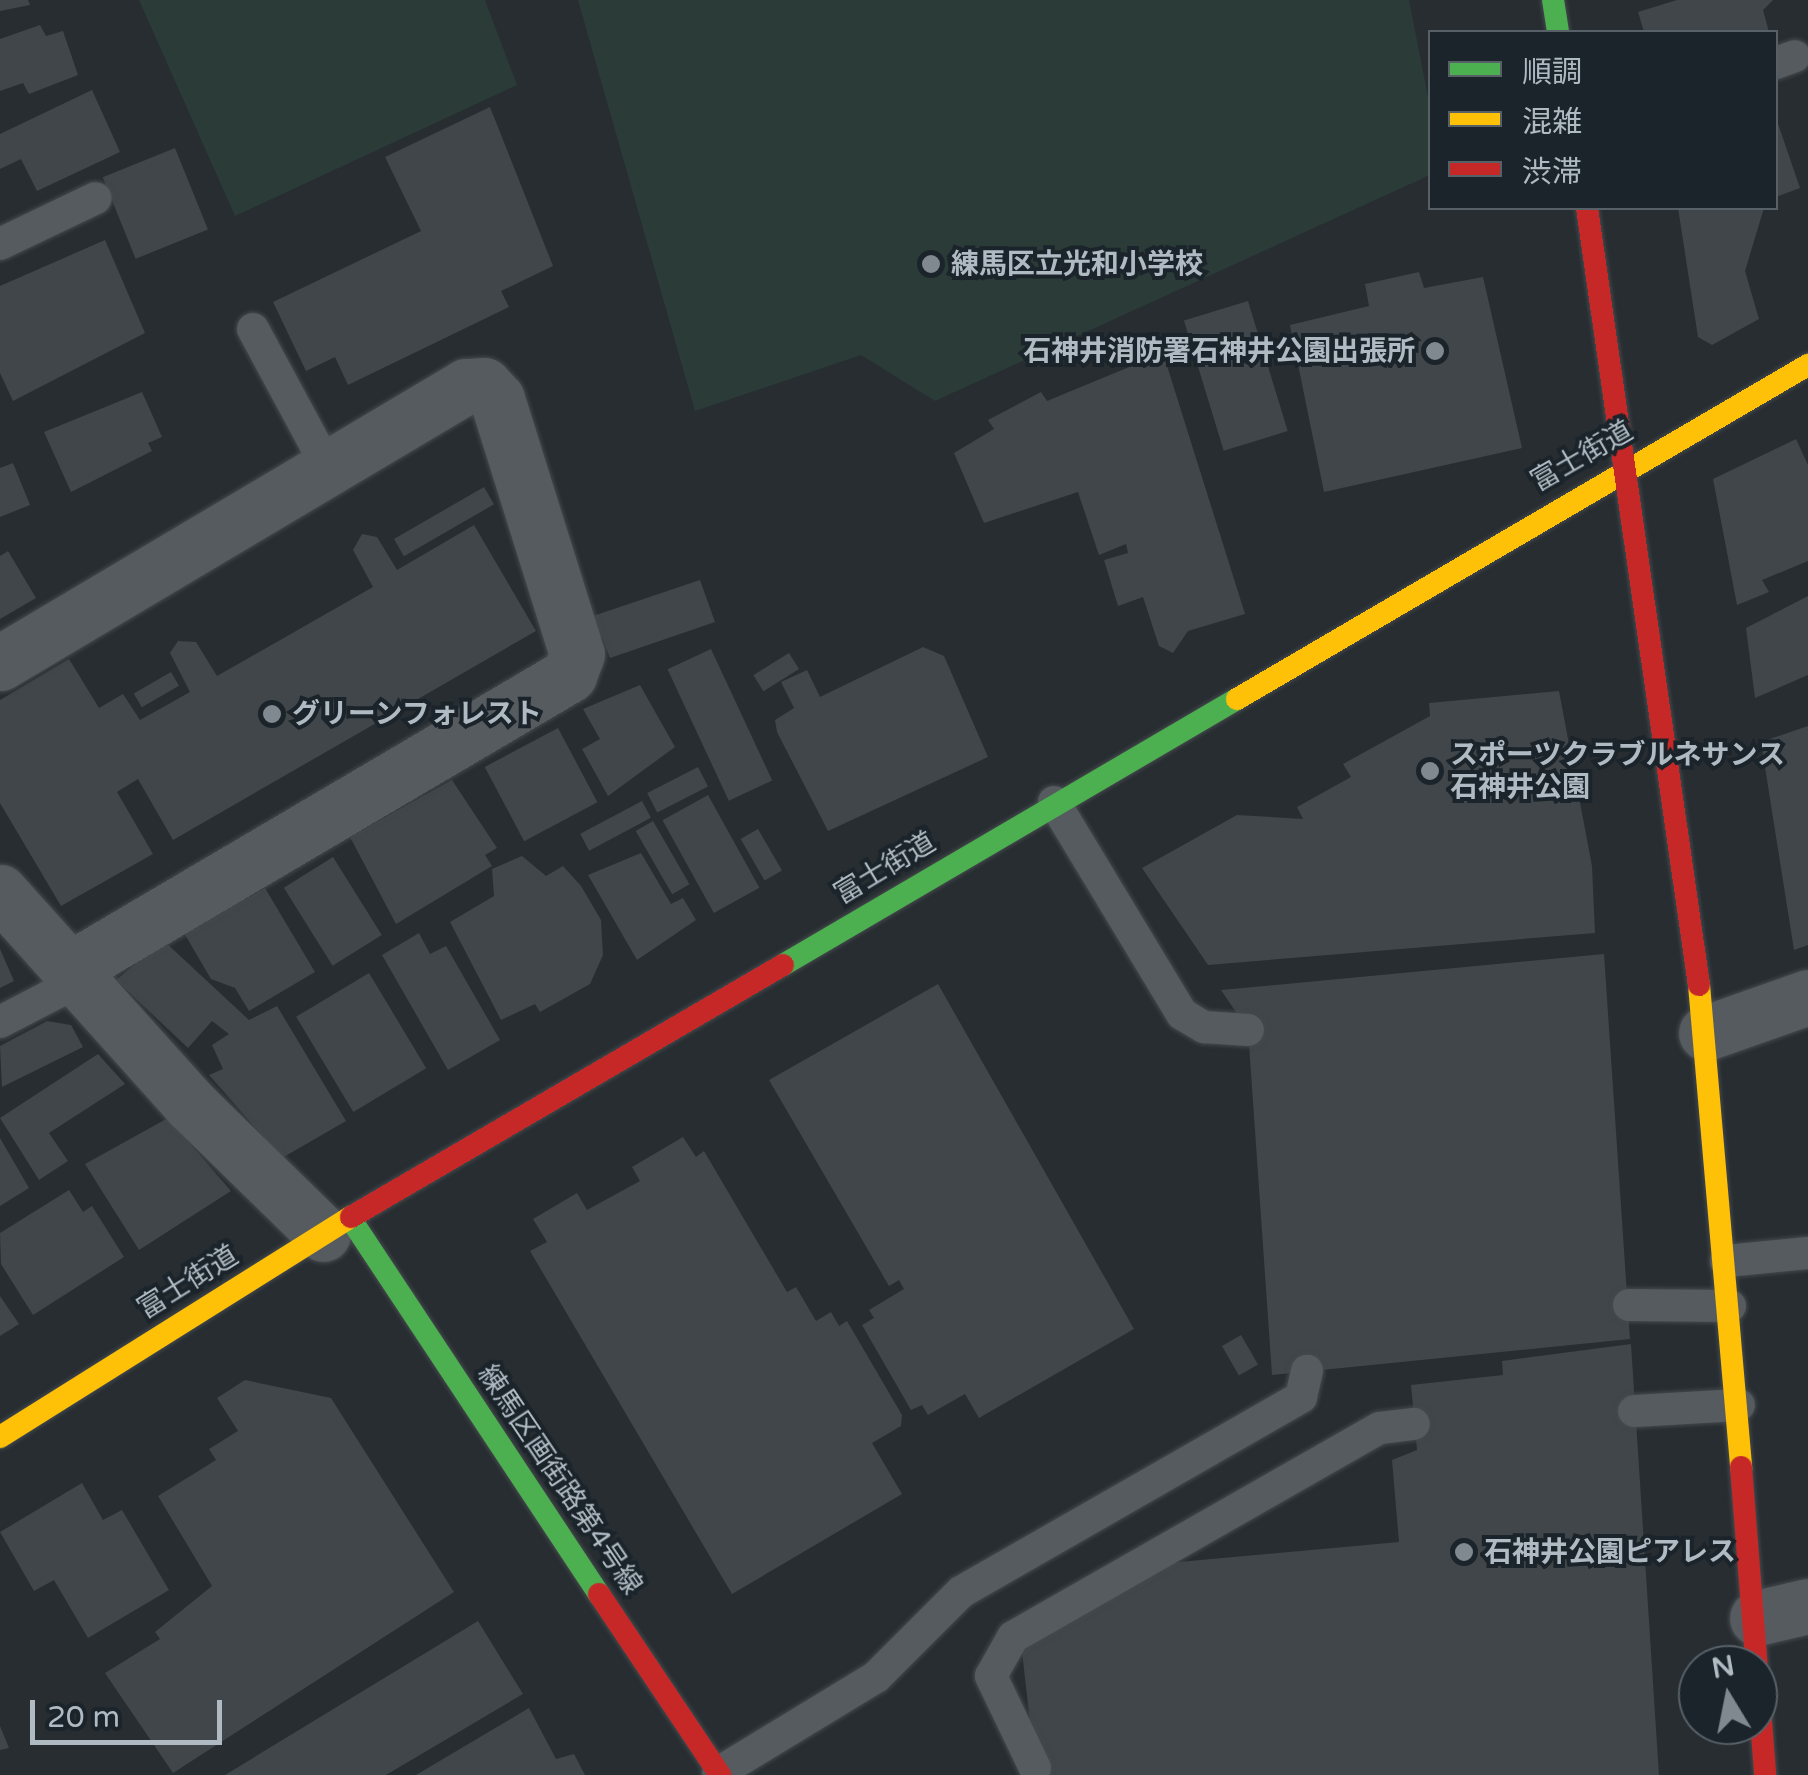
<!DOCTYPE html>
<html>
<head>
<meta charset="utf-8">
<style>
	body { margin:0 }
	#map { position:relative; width:1808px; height:1775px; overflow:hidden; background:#272d31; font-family:"Varela Round","Noto Sans JP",sans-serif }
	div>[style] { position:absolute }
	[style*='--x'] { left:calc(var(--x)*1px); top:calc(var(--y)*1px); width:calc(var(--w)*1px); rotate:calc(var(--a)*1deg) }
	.green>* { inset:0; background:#2a3b38 }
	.building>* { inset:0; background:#404649; transform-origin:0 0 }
	.roads { filter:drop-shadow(0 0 2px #44494c) drop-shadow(0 0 2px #44494c) }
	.lane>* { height:32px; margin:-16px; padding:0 16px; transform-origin:16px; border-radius:16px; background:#565b60 }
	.street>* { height:55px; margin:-27.5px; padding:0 27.5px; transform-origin:27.5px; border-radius:27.5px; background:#565b60 }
	.fast>* { height:22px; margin:-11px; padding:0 11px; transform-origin:11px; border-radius:11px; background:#4caf50 }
	.slow>* { height:22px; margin:-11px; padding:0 11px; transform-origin:11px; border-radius:11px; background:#ffc107 }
	.jam>* { height:22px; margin:-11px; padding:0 11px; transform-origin:11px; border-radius:11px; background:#c62828 }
	.dots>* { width:28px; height:28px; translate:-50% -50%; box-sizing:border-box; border:5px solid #1b242a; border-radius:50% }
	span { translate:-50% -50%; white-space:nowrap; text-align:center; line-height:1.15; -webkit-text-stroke:8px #1b242a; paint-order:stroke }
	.poi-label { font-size:28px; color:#b0bac2; font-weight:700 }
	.left { translate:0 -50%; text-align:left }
	.right { translate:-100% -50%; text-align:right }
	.street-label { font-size:28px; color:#b0bac2 }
	.legend { position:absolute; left:1428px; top:30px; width:350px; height:180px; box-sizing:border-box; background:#1b242a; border:2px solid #576067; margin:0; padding:12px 18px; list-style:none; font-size:30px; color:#b0bac2 }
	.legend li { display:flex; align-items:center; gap:20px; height:50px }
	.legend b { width:50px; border:2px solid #576067 }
	.north { position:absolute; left:1678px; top:1645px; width:100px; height:100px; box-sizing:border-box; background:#1b242a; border:2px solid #576067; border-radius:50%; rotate:350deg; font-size:28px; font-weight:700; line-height:40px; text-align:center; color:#b0bac2 }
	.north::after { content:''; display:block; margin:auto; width:35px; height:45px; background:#80898f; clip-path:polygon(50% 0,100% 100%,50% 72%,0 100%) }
	.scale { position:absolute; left:30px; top:1700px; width:192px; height:45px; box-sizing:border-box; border:5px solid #b0bac2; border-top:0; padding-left:12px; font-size:30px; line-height:35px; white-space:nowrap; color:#b0bac2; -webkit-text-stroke:8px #1b242a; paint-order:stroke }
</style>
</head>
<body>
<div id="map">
	<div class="green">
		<div style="clip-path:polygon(139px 0,485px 0,517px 85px,235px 216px)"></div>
		<div style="clip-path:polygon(578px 0,1409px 0,1430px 107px,1430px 175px,935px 401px,861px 355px,695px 411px)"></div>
	</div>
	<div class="building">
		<div style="clip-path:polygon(0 0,28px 0,30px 5px,0 11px)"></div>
		<div style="clip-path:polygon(1677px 0,1773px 0,1763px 10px,1769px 32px,1644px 32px,1638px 12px)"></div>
		<div style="clip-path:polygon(40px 25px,46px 36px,63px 31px,78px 75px,29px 94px,23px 83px,0 91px,0 39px)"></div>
		<div style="clip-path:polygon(92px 90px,120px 152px,37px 191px,21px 159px,0 169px,0 134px)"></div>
		<div style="clip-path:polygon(490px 107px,553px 266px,501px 291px,509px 307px,348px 385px,335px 357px,306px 371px,273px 302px,421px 231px,385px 157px)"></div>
		<div style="clip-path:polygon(1776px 118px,1800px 188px,1776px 197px)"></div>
		<div style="left:175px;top:148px;width:88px;height:78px;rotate:68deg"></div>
		<div style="clip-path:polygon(1678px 208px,1764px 208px,1745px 271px,1759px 319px,1712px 345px,1698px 337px)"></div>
		<div style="clip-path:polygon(105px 240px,145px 333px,13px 401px,0 373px,0 286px)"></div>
		<div style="clip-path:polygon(1419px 272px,1424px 288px,1483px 277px,1522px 448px,1324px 492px,1290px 325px,1369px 306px,1365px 284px)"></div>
		<div style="left:1248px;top:301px;width:136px;height:67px;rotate:73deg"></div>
		<div style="clip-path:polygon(1163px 353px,1245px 614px,1188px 631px,1173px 653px,1159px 646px,1143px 597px,1118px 606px,1104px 560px,1128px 553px,1126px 544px,1099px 555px,1078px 492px,984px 523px,954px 453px,994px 429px,988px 420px,1041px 392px,1047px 401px)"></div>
		<div style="clip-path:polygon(142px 392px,162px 437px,148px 443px,152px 451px,71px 492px,44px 432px)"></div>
		<div style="clip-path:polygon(1796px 439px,1808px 465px,1808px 561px,1762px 580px,1769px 592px,1737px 605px,1713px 479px)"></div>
		<div style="clip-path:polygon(13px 463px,30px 505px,0 517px,0 468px)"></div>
		<div style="left:484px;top:487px;width:20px;height:104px;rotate:60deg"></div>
		<div style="clip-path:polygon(474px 525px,536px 631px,173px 840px,138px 779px,117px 792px,153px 854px,61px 906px,0 803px,0 700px,69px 659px,99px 708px,123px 694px,140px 720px,190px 692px,170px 653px,178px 641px,196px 642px,217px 676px,373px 587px,353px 550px,362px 534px,377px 537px,397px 570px)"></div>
		<div style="clip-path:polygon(8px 551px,36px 598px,0 619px,0 556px)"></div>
		<div style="clip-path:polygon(700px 580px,715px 622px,610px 658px,602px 637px,595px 639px,587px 618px)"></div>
		<div style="clip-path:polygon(1808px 596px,1808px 675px,1755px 698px,1746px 628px)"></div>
		<div style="clip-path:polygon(923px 647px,944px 656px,988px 757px,828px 831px,777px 732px,775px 720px,794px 708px,781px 682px,807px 670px,820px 697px)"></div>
		<div style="left:711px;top:649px;width:145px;height:48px;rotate:65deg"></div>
		<div style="left:789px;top:653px;width:19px;height:42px;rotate:58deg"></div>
		<div style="left:171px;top:672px;width:16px;height:43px;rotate:60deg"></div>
		<div style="clip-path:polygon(640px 685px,675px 747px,608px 796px,582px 749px,600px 739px,583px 709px)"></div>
		<div style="clip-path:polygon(1559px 691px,1592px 866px,1595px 933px,1208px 965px,1142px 868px,1237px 815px,1303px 819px,1297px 807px,1351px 777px,1343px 764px,1430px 716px,1429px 703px)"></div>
		<div style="clip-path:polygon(1808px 726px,1808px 945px,1794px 950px,1761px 742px)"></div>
		<div style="left:558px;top:728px;width:84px;height:83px;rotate:62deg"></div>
		<div style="left:698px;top:767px;width:22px;height:57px;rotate:63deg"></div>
		<div style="clip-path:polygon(452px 780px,497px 848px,485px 855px,492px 866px,396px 924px,350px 837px)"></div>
		<div style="left:708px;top:795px;width:106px;height:52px;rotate:61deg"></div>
		<div style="left:642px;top:801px;width:19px;height:70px;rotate:62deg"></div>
		<div style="left:653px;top:821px;width:73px;height:20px;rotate:60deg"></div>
		<div style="left:758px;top:829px;width:48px;height:20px;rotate:60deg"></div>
		<div style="clip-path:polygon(641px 853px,671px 904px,683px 898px,696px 920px,637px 960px,588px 875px)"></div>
		<div style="clip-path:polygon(522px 856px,546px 876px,563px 866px,581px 886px,601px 920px,603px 955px,590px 984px,540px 1012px,535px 1004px,501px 1020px,450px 922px,494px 896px,492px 869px)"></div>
		<div style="left:333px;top:857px;width:92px;height:58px;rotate:58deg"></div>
		<div style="clip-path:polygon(265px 888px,315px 972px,249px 1011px,235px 988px,211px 979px,184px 933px,242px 891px,246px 899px)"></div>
		<div style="clip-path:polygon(419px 933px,430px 954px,446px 946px,500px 1040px,448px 1070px,382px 955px)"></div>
		<div style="clip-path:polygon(164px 941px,249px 1020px,277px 1006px,346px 1121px,282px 1158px,209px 1075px,223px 1069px,212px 1045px,229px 1034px,212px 1021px,188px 1048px,116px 980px)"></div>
		<div style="clip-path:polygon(0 949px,14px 981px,0 988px)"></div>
		<div style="clip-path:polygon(1604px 954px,1630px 1339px,1272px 1375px,1248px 1030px,1221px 990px)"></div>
		<div style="left:369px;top:973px;width:111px;height:85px;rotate:59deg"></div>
		<div style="clip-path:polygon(938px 984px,1134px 1329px,979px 1418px,965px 1394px,928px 1415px,922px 1405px,911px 1410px,862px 1325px,874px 1318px,869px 1310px,904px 1289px,899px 1280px,889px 1286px,769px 1080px)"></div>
		<div style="clip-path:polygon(47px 1021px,71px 1025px,83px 1047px,2px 1087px,0 1046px)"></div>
		<div style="clip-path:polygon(98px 1054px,125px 1084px,49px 1133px,68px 1161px,39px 1180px,0 1118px)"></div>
		<div style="clip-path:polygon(168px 1118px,231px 1191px,139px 1250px,85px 1164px)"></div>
		<div style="clip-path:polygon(683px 1137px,696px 1157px,704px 1151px,787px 1292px,796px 1287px,816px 1321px,831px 1312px,839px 1326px,847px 1321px,902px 1415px,901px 1426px,872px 1443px,902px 1494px,732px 1594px,530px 1251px,547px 1242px,533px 1219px,577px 1193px,587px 1210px,640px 1181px,632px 1167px)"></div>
		<div style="clip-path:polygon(0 1138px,29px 1188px,0 1206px)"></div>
		<div style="clip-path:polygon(69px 1190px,83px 1212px,92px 1206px,124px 1257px,33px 1315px,1px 1264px,0 1233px)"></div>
		<div style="clip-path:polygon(0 1296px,19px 1324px,0 1336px)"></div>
		<div style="left:1241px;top:1335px;width:34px;height:22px;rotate:60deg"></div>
		<div style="clip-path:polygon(1631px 1344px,1659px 1775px,1036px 1775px,1021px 1643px,1168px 1563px,1399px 1542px,1392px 1460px,1417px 1450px,1411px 1385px,1503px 1375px,1502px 1361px)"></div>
		<div style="clip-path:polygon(245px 1380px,331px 1398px,454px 1592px,173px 1773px,105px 1673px,160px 1639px,155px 1632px,212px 1586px,158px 1496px,216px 1460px,209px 1449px,238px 1431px,217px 1398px)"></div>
		<div style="clip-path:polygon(82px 1483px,103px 1520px,122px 1510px,169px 1590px,88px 1638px,54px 1580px,34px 1591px,0 1532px)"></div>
		<div style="clip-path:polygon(478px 1621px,523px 1694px,386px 1775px,225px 1775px)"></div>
		<div style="clip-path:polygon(529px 1708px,556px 1759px,574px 1754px,585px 1775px,416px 1775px)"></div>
		<div style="clip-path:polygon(0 1726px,9px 1748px,0 1750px)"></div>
	</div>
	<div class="roads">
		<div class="lane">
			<div style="--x:1776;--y:63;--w:20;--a:-20"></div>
			<div style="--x:0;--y:244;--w:106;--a:-25.6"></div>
			<div style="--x:253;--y:329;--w:158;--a:61.7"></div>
			<div style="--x:1054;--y:802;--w:248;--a:58.9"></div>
			<div style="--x:1182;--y:1014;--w:26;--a:31"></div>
			<div style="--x:1204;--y:1027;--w:44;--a:3.9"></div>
			<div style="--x:0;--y:1022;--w:91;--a:-27.4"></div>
			<div style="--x:1726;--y:1261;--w:82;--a:-5.6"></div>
			<div style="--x:1629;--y:1305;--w:101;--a:0.6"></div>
			<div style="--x:1634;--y:1411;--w:105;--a:-3.3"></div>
			<div style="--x:1035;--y:1768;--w:102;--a:-115.6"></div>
			<div style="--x:991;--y:1676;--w:45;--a:-60.6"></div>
			<div style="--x:1013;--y:1637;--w:422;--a:-29.7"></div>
			<div style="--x:1380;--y:1428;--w:34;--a:-7"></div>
			<div style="--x:718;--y:1773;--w:185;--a:-31.3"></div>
			<div style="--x:876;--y:1677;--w:120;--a:-45"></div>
			<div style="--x:961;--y:1592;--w:392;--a:-29.8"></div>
			<div style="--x:1301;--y:1397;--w:27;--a:-77"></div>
		</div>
		<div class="street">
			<div style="--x:0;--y:663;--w:542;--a:-30.73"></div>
			<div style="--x:466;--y:386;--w:18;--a:-3"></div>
			<div style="--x:484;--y:385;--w:19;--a:47"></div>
			<div style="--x:497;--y:399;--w:267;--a:72.6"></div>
			<div style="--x:577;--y:654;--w:22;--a:111"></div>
			<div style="--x:569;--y:675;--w:579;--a:149.49"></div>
			<div style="--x:0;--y:892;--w:285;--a:48.1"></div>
			<div style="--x:190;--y:1104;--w:186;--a:44.3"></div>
			<div style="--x:1706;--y:1033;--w:108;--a:-19.4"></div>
			<div style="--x:1757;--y:1618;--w:52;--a:-13.2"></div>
		</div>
		<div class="fast">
			<div style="--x:1553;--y:0;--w:32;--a:81"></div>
			<div style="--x:783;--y:965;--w:526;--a:-30.37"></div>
			<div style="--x:350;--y:1218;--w:451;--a:56.5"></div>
		</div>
		<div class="slow">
			<div style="--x:1237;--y:699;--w:662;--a:-30.33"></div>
			<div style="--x:1699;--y:985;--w:484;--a:85"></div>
			<div style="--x:0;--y:1437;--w:414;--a:-32.1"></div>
		</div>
		<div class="jam">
			<div style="--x:1587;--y:208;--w:785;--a:81.8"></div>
			<div style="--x:351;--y:1217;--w:500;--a:-30.26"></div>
			<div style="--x:1741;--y:1467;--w:309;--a:85.5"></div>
			<div style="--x:599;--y:1594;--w:218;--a:56.2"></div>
		</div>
	</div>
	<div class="dots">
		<div style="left:931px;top:264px;background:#80898f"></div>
		<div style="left:1435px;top:351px;background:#80898f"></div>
		<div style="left:272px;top:714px;background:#80898f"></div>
		<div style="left:1430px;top:771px;background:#80898f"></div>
		<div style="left:1464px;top:1552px;background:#80898f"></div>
	</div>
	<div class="poi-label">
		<span class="left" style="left:951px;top:264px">練馬区立光和小学校</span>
		<span class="right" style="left:1415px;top:351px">石神井消防署石神井公園出張所</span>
		<span class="left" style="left:292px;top:714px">グリーンフォレスト</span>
		<span class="left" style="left:1450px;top:771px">スポーツクラブルネサンス<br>石神井公園</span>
		<span class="left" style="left:1484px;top:1552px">石神井公園ピアレス</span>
	</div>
	<div class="street-label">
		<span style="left:1582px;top:456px;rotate:-30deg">富士街道</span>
		<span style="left:885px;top:868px;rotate:-31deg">富士街道</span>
		<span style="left:188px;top:1282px;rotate:-32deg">富士街道</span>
		<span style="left:560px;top:1480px;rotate:56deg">練馬区画街路第4号線</span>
	</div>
	<ul class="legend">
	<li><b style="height:12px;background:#4caf50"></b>順調</li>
	<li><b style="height:12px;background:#ffc107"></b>混雑</li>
	<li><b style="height:12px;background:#c62828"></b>渋滞</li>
	</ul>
	<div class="north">N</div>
	<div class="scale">20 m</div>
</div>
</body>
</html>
